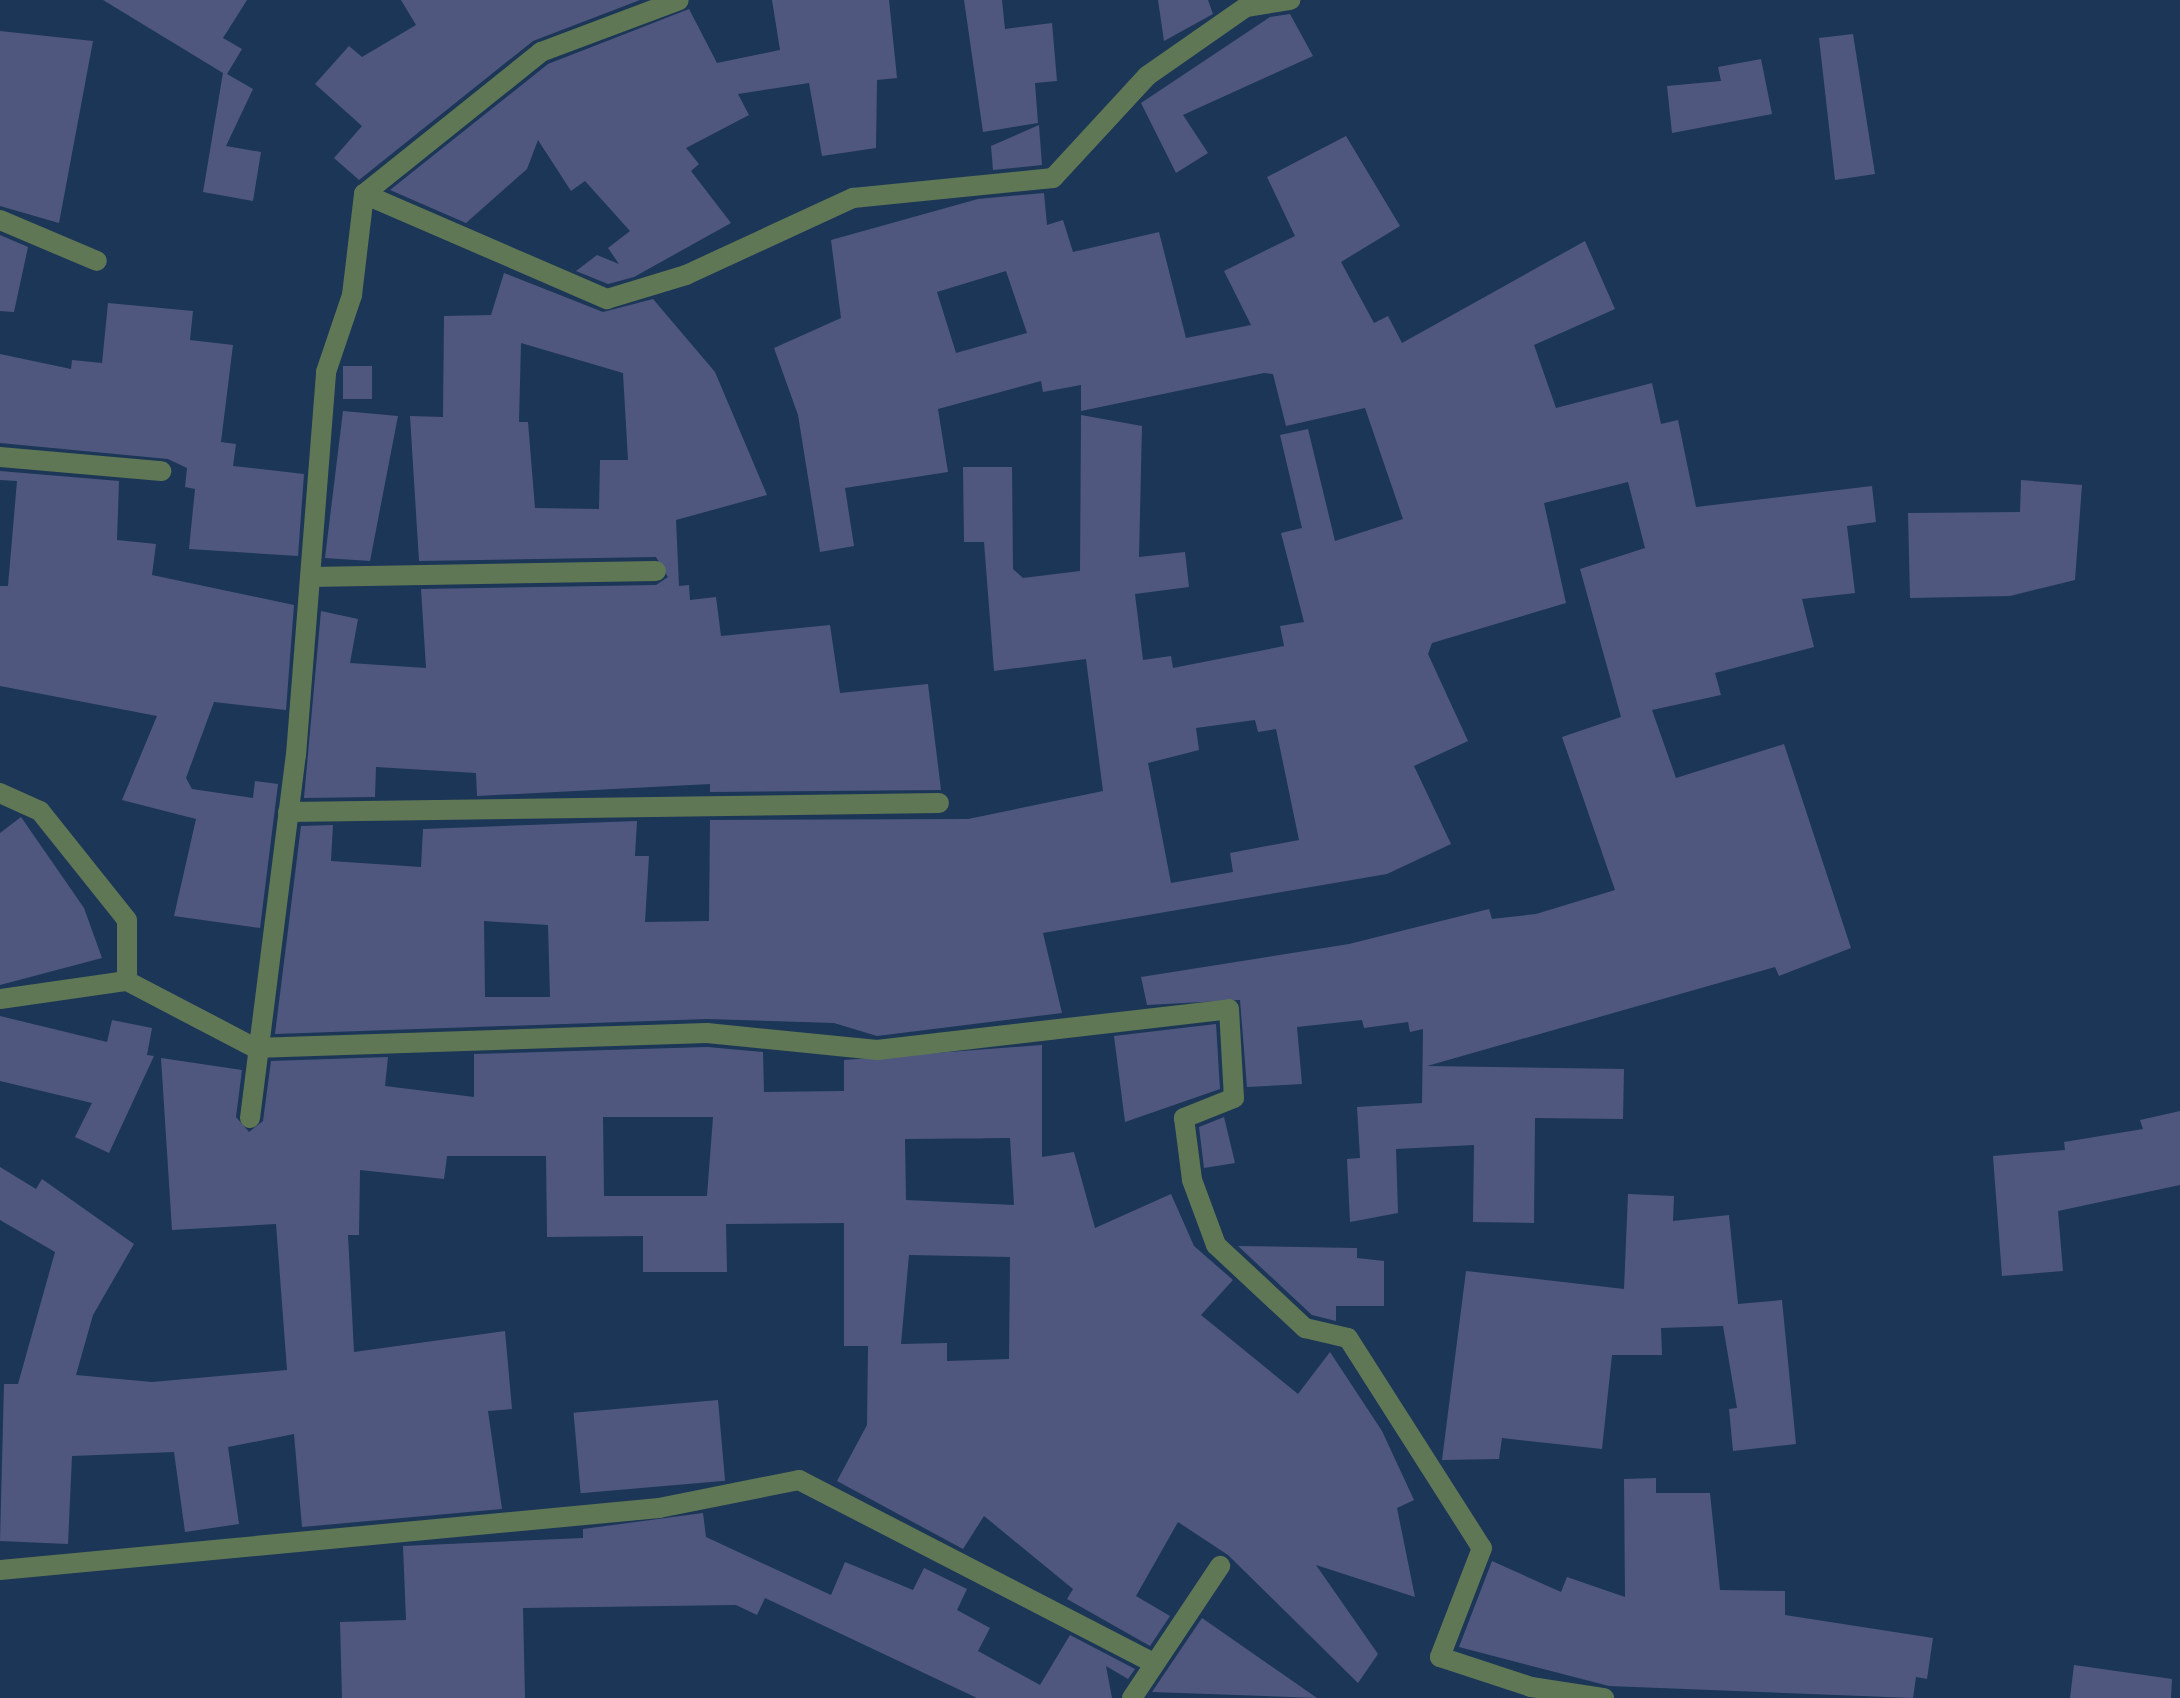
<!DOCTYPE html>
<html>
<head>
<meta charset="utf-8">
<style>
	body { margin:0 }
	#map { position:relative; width:2180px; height:1698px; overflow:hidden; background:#1c3657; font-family:Signika,sans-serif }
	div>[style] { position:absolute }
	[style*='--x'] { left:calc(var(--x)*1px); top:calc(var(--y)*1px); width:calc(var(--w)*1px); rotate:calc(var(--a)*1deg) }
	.building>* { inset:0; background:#4f577f; transform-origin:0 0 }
	.street>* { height:20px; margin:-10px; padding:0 10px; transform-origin:10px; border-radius:10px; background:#607755 }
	span { translate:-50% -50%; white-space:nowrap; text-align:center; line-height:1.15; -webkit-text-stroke:8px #121e2c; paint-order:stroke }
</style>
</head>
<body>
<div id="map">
	<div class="building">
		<div style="clip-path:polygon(103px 0,247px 0,223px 38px,242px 49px,227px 74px,253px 89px,226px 146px,261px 152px,253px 201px,203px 192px,223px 73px)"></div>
		<div style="clip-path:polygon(401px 0,640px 0,533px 41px,359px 180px,334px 158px,362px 126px,315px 84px,349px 46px,362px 57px,416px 25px)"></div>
		<div style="clip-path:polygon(772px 0,889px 0,897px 78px,877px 80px,876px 148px,822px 156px,809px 83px,738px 94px,749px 115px,686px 148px,699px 164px,691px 171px,731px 223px,634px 277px,608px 284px,576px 271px,597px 255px,619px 264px,608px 248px,630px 231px,585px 181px,571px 191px,538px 140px,527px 169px,466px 223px,390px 190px,548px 64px,689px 9px,717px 63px,780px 50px)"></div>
		<div style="clip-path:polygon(964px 0,1002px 0,1005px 29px,1052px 23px,1057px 81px,1035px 83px,1038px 123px,983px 132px)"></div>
		<div style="clip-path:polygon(1158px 0,1208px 0,1213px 14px,1164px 41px)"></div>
		<div style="clip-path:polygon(1290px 14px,1313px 56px,1183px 115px,1208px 153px,1176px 173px,1141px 103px,1270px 17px)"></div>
		<div style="clip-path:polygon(0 31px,93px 41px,59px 223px,0 206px)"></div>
		<div style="clip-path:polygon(1853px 34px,1875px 174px,1835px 180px,1819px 38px)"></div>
		<div style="clip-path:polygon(1761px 59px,1772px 114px,1672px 133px,1667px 86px,1721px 81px,1718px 67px)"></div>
		<div style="clip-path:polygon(1039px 125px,1042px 165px,993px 170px,991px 146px)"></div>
		<div style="clip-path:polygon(evenodd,1346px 136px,1400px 226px,1341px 262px,1374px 323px,1388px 316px,1402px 343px,1585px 241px,1615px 309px,1534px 345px,1556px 408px,1652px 383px,1661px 424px,1678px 420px,1696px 507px,1872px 486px,1876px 522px,1847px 526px,1855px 593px,1802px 599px,1814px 647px,1715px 673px,1721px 695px,1652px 710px,1676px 778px,1784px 744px,1851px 948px,1779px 976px,1775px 967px,1427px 1066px,1624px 1069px,1623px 1119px,1535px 1118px,1534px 1223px,1473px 1222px,1474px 1145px,1396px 1149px,1398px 1213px,1350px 1222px,1347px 1159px,1360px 1158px,1357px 1107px,1422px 1103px,1423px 1029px,1410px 1032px,1408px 1022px,1364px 1028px,1362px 1020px,1297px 1027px,1302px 1084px,1247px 1087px,1240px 1000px,1147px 1005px,1141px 977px,1349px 944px,1489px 909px,1492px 919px,1536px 914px,1615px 890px,1562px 737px,1621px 717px,1580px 569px,1645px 548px,1628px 482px,1544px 503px,1566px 603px,1432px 643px,1428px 654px,1468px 741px,1414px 766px,1451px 844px,1387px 874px,1043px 933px,1062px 1013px,877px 1036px,834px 1023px,707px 1019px,275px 1034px,301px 826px,333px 825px,331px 861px,421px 867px,423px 829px,637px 821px,635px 856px,649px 856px,645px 922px,709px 921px,710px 820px,968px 819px,1103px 791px,1086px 659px,994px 671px,984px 542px,964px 542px,963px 467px,1012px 467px,1013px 569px,1023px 578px,1080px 571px,1081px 415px,1142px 426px,1139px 557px,1185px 552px,1189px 587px,1135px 594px,1143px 660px,1171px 656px,1173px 668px,1284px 646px,1280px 626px,1304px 622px,1281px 533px,1302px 528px,1280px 435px,1308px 429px,1335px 541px,1403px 519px,1365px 408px,1286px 426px,1273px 374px,1264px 373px,1081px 411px,1081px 385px,1043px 392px,1041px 381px,938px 409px,948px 472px,845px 488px,854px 546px,820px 552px,798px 415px,774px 348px,841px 318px,831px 240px,978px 199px,1044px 193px,1047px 225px,1063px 220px,1073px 252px,1159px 232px,1186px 338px,1251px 325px,1224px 271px,1295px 236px,1267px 177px,1346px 136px,1006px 271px,1027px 333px,956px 353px,937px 292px,1006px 271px,1346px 136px,1255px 720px,1258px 732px,1276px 729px,1299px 840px,1230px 853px,1233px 872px,1171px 883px,1148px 763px,1199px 750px,1196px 728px,1255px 720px,1346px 136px,484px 921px,548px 925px,550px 997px,485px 997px,484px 921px)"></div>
		<div style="clip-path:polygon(0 235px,28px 247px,14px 312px,0 311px)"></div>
		<div style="clip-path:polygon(evenodd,504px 273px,603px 312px,653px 299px,715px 372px,767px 495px,676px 520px,679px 586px,689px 585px,690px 600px,716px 597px,721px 636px,830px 625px,840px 693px,928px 684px,941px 790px,710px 792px,710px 784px,477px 796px,476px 773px,376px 767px,375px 797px,304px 798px,321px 611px,358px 619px,350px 663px,426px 668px,421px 589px,656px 585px,668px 577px,656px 557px,419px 561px,410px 416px,443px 417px,444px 316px,491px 315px,504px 273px,521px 343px,623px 373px,628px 460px,600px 460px,599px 509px,535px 508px,528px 422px,519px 422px,521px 343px)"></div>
		<div style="clip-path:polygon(108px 303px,193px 311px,190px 340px,233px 345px,221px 442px,236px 444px,233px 466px,304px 474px,298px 556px,189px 549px,195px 489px,185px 487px,187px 468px,168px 459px,0 443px,0 354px,71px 369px,72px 360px,102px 363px)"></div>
		<div style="left:343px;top:366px;width:29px;height:33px"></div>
		<div style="clip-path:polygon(343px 411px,398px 416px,370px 561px,325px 558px)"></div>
		<div style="clip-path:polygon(0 471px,119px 481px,117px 540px,156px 544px,152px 575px,294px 605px,286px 710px,214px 702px,186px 778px,192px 789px,253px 798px,255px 781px,278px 784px,260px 928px,174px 916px,196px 819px,122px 800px,157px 716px,0 686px,0 586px,8px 586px,17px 481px,0 480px)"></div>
		<div style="clip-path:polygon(2021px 480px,2082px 485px,2075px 580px,2010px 596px,1910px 598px,1908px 513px,2020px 512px)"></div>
		<div style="clip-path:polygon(21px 817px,84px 908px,102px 958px,0 985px,0 833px)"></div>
		<div style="clip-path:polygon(0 1016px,107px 1042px,112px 1020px,152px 1028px,147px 1055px,154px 1056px,109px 1153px,75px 1137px,92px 1103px,0 1081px)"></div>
		<div style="clip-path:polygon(1216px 1024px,1220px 1089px,1125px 1122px,1114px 1036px)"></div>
		<div style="clip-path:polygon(evenodd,1042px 1045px,1042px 1157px,1074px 1152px,1095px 1228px,1171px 1194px,1194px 1246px,1233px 1280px,1201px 1315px,1298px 1394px,1330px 1352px,1382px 1431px,1414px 1500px,1397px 1508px,1415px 1597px,1316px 1565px,1378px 1654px,1358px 1683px,1228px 1555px,1178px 1522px,1136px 1596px,1170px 1616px,1150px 1646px,1067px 1599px,1073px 1589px,984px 1516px,963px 1549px,837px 1481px,867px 1425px,868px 1346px,844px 1346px,844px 1223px,726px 1224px,727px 1272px,643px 1272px,643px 1236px,547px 1237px,546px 1156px,447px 1156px,444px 1179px,360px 1170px,359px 1235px,348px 1235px,354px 1352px,505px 1331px,512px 1409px,488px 1411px,502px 1509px,302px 1527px,294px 1434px,228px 1447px,239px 1524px,185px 1532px,174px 1452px,72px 1456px,68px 1544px,0 1541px,4px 1384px,18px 1384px,55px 1252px,0 1220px,0 1167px,36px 1189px,42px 1179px,134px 1244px,93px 1315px,76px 1375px,152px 1382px,287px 1370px,276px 1224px,172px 1230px,161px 1058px,242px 1070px,236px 1117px,249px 1132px,263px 1121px,271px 1061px,388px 1057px,385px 1086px,474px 1097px,474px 1054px,707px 1047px,763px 1052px,764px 1092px,844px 1091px,844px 1060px,1042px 1045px,603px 1117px,713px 1117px,707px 1196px,604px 1196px,603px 1117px,1042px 1045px,1010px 1138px,1014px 1205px,906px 1200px,905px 1139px,1010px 1138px,1042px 1045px,909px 1255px,1010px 1257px,1009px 1359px,947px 1361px,947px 1343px,901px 1344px,909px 1255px)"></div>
		<div style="clip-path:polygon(2180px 1111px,2180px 1185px,2058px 1211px,2063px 1271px,2002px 1276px,1993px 1156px,2065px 1150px,2064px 1142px,2143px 1129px,2140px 1120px)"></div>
		<div style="clip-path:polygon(1224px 1117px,1235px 1163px,1204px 1168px,1199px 1127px)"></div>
		<div style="clip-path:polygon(1628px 1194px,1674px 1196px,1673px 1221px,1729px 1215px,1738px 1304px,1782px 1300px,1796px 1444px,1733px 1451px,1729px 1409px,1737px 1408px,1723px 1326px,1661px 1328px,1662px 1355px,1612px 1355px,1602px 1449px,1502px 1438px,1499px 1459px,1442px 1460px,1466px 1271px,1624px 1289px)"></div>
		<div style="clip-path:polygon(1238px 1246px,1357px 1248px,1357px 1258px,1384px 1261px,1384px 1306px,1336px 1306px,1336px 1321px,1312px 1315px)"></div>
		<div style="left:718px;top:1400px;width:81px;height:145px;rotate:85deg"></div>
		<div style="clip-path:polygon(1656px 1478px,1656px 1493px,1710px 1493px,1720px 1590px,1785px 1591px,1785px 1615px,1933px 1638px,1927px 1679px,1916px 1677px,1913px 1698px,1609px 1686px,1459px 1647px,1492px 1561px,1561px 1592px,1567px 1577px,1625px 1597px,1624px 1479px)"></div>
		<div style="clip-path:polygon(703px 1513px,706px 1537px,831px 1595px,845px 1562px,913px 1590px,924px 1568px,967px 1589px,957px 1610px,990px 1628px,978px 1651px,1040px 1685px,1070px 1635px,1135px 1669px,1128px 1679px,1106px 1666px,1112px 1698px,977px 1698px,765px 1598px,757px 1615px,736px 1605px,523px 1608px,525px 1698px,342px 1698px,340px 1622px,406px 1620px,403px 1546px,583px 1538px,583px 1529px)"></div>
		<div style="clip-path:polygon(1202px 1618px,1317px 1698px,1152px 1692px)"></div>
		<div style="clip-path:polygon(2074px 1665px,2172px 1679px,2171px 1698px,2070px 1698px)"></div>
	</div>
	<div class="street">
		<div style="--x:364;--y:194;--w:265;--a:23.4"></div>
		<div style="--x:607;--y:299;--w:83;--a:-16.9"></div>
		<div style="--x:686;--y:275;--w:184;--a:-24.8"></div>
		<div style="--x:853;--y:198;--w:201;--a:-5.7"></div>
		<div style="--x:1053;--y:178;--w:139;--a:-47.3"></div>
		<div style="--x:1147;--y:76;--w:121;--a:-34.9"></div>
		<div style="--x:1246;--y:7;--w:45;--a:-9"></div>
		<div style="--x:0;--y:220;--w:105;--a:22.9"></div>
		<div style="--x:0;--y:457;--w:162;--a:5"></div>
		<div style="--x:310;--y:577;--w:346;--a:-1"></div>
		<div style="--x:0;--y:793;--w:44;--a:24.2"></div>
		<div style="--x:40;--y:811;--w:139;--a:51.4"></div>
		<div style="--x:127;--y:920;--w:61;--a:90"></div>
		<div style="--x:288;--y:812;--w:651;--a:-0.79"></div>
		<div style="--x:0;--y:999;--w:128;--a:-8.1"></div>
		<div style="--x:127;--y:981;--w:144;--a:27.6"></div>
		<div style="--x:255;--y:1048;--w:452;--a:-1.9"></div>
		<div style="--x:707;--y:1033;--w:171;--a:5.7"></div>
		<div style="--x:877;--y:1050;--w:354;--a:-6.6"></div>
		<div style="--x:1229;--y:1009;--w:89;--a:86.8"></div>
		<div style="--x:1234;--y:1098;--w:54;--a:158.2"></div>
		<div style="--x:1184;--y:1118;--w:63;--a:82.6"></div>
		<div style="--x:1192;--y:1180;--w:69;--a:69.7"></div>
		<div style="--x:1216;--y:1245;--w:122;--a:43"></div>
		<div style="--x:1305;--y:1328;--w:44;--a:13.1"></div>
		<div style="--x:1348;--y:1338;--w:249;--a:57.5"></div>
		<div style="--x:1482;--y:1548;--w:117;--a:111.1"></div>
		<div style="--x:1440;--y:1657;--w:96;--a:18.2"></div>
		<div style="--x:1531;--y:1687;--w:74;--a:8.6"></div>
		<div style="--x:250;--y:1118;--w:366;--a:-82.8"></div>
		<div style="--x:296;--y:755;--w:384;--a:-85.5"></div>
		<div style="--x:326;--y:372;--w:81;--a:-71.3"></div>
		<div style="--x:352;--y:295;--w:102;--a:-83.2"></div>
		<div style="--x:364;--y:194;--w:227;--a:-38.7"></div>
		<div style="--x:541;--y:52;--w:147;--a:-20.6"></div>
		<div style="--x:0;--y:1570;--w:662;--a:-5.37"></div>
		<div style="--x:659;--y:1508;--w:143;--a:-11.3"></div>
		<div style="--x:799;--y:1480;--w:397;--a:27.3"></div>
		<div style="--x:1132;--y:1698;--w:159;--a:-56.3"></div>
	</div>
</div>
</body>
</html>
